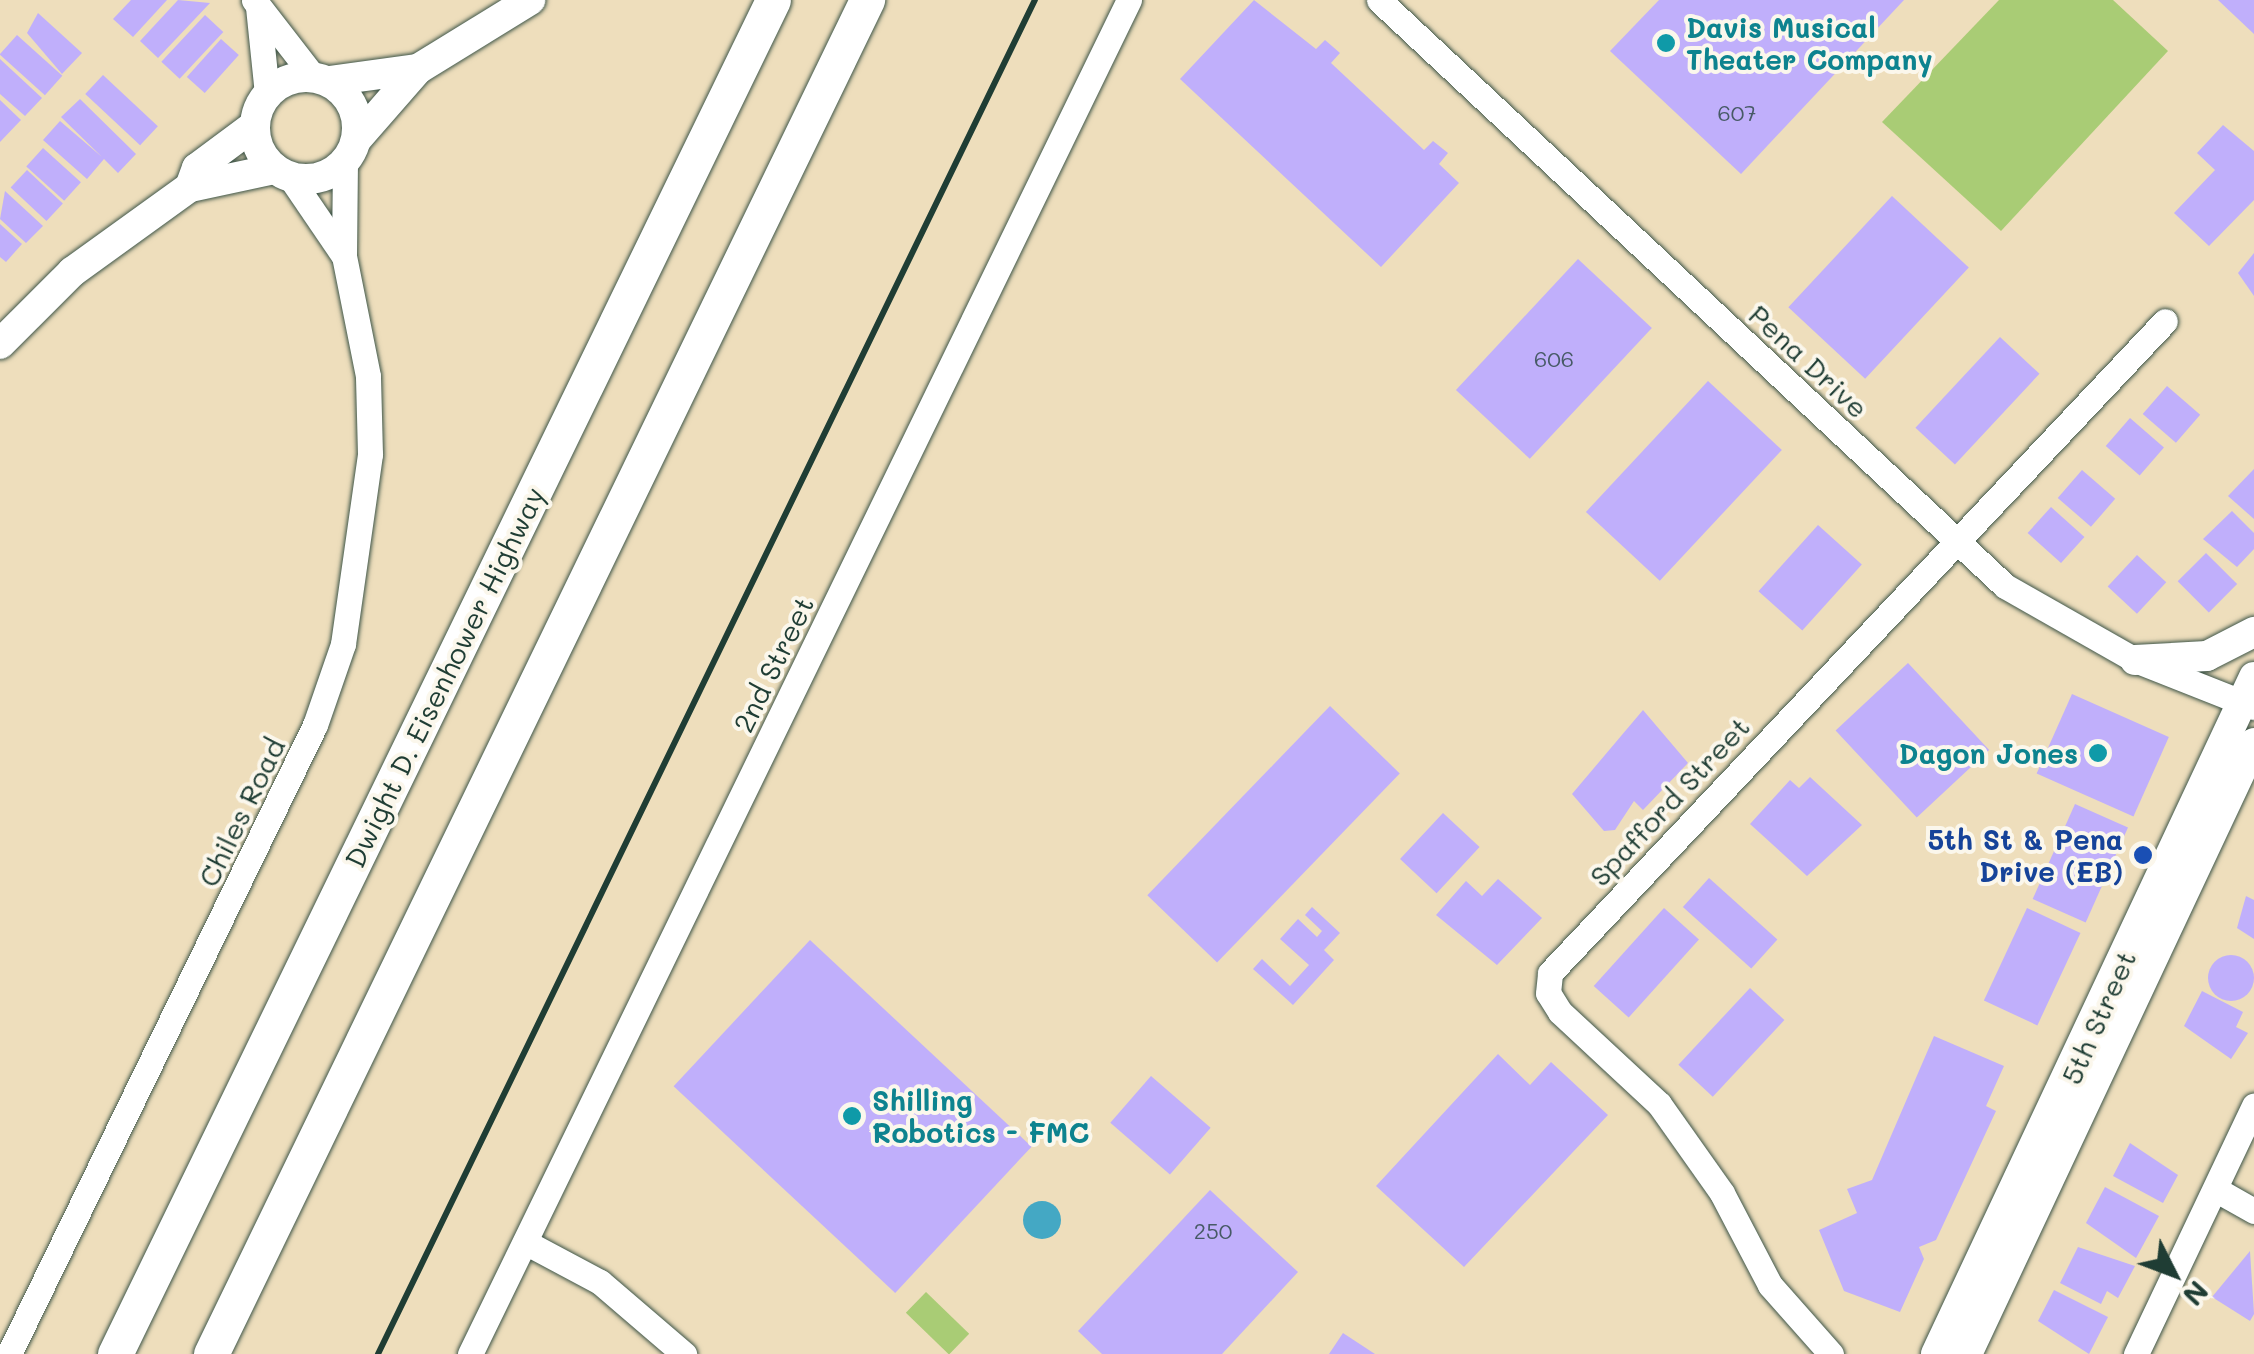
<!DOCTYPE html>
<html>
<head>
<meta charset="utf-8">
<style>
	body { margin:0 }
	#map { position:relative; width:2254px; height:1354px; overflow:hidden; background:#eedebc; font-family:Mali,sans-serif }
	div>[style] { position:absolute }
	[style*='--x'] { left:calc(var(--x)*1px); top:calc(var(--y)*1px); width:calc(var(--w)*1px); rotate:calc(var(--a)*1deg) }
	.green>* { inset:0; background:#a9cc75; transform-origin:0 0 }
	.water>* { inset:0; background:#44a8c4 }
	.round { border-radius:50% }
	.building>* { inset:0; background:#c0affb; transform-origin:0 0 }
	.roads { filter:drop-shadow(0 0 2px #3e5548) drop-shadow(0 0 2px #3e5548) }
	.minor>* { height:25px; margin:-12.5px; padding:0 12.5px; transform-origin:12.5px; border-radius:12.5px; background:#fff }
	.major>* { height:30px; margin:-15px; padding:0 15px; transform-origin:15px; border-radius:15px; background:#fff }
	.major>.ring { margin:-15px; padding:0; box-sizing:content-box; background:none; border:30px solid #fff; border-radius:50% }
	.highway>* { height:35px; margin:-17.5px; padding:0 17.5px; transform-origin:17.5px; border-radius:17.5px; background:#fff }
	.rail>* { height:6px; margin:-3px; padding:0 3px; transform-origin:3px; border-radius:3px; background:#1f3d34 }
	.dots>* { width:28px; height:28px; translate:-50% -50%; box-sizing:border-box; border:5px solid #fbf7ec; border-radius:50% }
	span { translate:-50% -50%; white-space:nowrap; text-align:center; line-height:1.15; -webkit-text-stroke:8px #fbf7ec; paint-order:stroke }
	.number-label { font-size:22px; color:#475a66 }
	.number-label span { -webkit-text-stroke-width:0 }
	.culture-label { font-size:28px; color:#0d838f; font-weight:700 }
	.left { translate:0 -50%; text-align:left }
	.right { translate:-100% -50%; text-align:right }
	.street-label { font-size:28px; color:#1f3d34 }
	.transit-label { font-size:28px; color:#164399; font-weight:700 }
	.north { position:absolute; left:2124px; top:1224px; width:100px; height:100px; -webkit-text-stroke:8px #fbf7ec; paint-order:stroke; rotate:132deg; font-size:28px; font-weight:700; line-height:40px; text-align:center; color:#1f3d34 }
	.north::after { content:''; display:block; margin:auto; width:35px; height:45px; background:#1f3d34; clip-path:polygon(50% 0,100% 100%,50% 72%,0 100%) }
</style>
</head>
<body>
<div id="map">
	<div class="green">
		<div style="clip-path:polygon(1999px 0,2113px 0,2168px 51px,2001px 231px,1882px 122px)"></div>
		<div style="left:926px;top:1292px;width:60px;height:29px;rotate:44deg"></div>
	</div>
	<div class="water">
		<div class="round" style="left:1023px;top:1201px;width:38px;height:38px"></div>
	</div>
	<div class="building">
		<div style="clip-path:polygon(131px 0,167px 0,133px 37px,113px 19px)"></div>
		<div style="clip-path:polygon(178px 0,210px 3px,158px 58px,140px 41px)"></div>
		<div style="clip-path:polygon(1254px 0,1316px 49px,1325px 40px,1340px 53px,1331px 63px,1424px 150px,1433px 141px,1448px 153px,1439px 164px,1459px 183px,1381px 267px,1180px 79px)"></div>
		<div style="clip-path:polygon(1659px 0,1904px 0,1741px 174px,1610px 51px)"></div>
		<div style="clip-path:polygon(2218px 0,2254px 0,2254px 34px)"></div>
		<div style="clip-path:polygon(38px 13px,82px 53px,62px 74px,27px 33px)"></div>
		<div style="left:205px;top:15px;width:25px;height:64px;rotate:43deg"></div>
		<div style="left:17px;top:35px;width:61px;height:26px;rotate:42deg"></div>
		<div style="left:221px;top:39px;width:24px;height:51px;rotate:42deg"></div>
		<div style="clip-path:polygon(0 59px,42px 98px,25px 116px,0 94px)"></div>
		<div style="left:103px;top:75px;width:75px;height:26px;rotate:43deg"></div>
		<div style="clip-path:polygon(80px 99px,136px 154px,118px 173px,104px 159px,87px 179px,43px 140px,60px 121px,102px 157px,61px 117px)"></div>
		<div style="clip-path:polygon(0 100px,21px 120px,0 142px)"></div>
		<div style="clip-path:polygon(2223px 125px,2254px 151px,2254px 200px,2209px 246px,2174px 213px,2215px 170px,2197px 153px)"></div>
		<div style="left:43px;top:148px;width:51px;height:25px;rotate:42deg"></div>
		<div style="left:27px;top:170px;width:49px;height:24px;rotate:43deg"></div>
		<div style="clip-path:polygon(5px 191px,43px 226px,26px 243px,0 219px)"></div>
		<div style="left:1892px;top:196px;width:105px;height:152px;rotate:43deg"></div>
		<div style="clip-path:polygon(0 224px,22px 244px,6px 262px,0 257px)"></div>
		<div style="clip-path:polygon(2254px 253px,2254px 296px,2238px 273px)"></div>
		<div style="left:1578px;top:259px;width:101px;height:179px;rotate:43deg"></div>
		<div style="left:2000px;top:337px;width:54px;height:124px;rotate:43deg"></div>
		<div style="left:1708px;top:381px;width:101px;height:179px;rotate:43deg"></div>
		<div style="left:2167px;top:386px;width:44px;height:37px;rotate:41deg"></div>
		<div style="left:2130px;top:418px;width:45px;height:37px;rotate:41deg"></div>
		<div style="clip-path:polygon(2254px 469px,2254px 519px,2228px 496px)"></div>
		<div style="left:2082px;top:470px;width:44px;height:37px;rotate:41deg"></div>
		<div style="left:2051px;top:507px;width:45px;height:35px;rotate:42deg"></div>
		<div style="clip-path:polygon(2232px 511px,2254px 533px,2254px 549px,2237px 567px,2203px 539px)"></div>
		<div style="left:1818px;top:525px;width:59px;height:89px;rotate:42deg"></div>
		<div style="left:2206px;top:553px;width:44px;height:40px;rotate:45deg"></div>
		<div style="left:2137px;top:555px;width:40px;height:43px;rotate:43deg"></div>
		<div style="left:1908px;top:663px;width:119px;height:99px;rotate:47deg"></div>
		<div style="left:2072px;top:694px;width:106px;height:87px;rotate:24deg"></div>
		<div style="left:1330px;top:706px;width:97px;height:263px;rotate:44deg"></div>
		<div style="clip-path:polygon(1643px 710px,1688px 763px,1643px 810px,1634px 801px,1615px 830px,1604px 831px,1572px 794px)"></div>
		<div style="clip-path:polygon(1810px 777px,1862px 825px,1807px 876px,1750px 824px,1790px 780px,1799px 788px)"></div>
		<div style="left:2075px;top:804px;width:58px;height:104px;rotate:24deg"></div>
		<div style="left:1443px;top:813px;width:50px;height:63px;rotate:43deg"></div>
		<div style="left:1709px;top:878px;width:92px;height:39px;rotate:42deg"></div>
		<div style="clip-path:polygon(1498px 879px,1542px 918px,1497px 965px,1436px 915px,1466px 881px,1482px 896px)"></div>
		<div style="clip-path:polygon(2246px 896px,2254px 900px,2254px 939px,2237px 928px)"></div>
		<div style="clip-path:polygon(1312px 907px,1340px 933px,1324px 950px,1334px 960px,1293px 1005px,1253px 969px,1262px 959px,1290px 986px,1309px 965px,1280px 939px,1298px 919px,1317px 937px,1322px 931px,1305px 915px)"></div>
		<div style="left:1664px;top:908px;width:47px;height:105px;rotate:42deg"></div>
		<div style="left:2027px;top:908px;width:59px;height:102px;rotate:25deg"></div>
		<div style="left:810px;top:940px;width:303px;height:200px;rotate:43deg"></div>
		<div class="round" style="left:2208px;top:955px;width:46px;height:46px"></div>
		<div style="left:1750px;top:988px;width:47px;height:105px;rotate:43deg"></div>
		<div style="clip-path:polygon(2202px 991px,2243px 1012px,2236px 1027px,2248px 1033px,2231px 1059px,2184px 1026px)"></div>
		<div style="clip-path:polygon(1934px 1036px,2004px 1066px,1986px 1106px,1996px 1111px,1936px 1240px,1919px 1247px,1924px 1259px,1900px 1312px,1844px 1291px,1819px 1230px,1857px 1213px,1847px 1189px,1872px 1180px)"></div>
		<div style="clip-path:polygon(1498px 1054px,1530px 1085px,1551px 1062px,1608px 1115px,1464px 1267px,1376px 1186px)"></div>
		<div style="left:1151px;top:1076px;width:79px;height:62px;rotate:41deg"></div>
		<div style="clip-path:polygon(2130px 1143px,2178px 1175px,2163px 1203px,2113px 1176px)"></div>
		<div style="clip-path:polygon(2105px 1187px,2159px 1216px,2136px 1258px,2086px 1223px)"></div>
		<div style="clip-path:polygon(1210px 1190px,1298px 1272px,1222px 1354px,1102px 1354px,1078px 1331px)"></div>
		<div style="clip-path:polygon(2078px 1247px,2135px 1266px,2118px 1298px,2107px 1291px,2101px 1304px,2060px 1283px)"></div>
		<div style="clip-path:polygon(2250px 1251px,2254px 1314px,2250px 1321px,2212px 1297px)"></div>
		<div style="clip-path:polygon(2054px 1290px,2108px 1317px,2089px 1354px,2038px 1321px)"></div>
		<div style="clip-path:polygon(1343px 1333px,1375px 1354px,1329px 1354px)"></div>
	</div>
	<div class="roads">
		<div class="minor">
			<div style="--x:254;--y:0;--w:96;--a:52.2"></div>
			<div style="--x:1379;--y:0;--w:857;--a:43.11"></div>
			<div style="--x:2005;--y:586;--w:150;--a:29.6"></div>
			<div style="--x:2135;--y:660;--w:128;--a:21.6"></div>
			<div style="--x:258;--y:7;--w:87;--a:84.1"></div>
			<div style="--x:290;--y:177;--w:94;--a:55.8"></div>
			<div style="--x:2215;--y:1189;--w:45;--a:29.4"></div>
			<div style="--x:525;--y:1242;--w:85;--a:28.1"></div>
			<div style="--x:600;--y:1282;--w:111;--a:40.6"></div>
			<div style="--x:9;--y:1354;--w:699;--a:-64.06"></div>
			<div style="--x:315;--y:725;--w:86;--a:-70.9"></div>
			<div style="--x:343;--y:644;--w:192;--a:-81.9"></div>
			<div style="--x:370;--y:454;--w:78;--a:-91.5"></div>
			<div style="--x:368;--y:376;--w:122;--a:-101.3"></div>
			<div style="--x:344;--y:256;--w:95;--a:-89.4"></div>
			<div style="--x:470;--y:1354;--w:1506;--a:-64.05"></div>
			<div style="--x:1831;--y:1354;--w:92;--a:-131.5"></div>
			<div style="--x:1770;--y:1285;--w:104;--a:-117.6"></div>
			<div style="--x:1722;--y:1193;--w:109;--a:-125.3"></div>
			<div style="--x:1659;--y:1104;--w:135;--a:-137.1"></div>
			<div style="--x:1560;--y:1012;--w:22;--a:-122"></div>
			<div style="--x:1548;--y:993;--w:20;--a:-84"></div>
			<div style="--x:1550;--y:973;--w:896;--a:-46.67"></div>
			<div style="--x:2136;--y:1354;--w:275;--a:-64.6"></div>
		</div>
		<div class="major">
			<div class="ring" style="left:255px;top:77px;width:72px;height:72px"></div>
			<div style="--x:329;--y:81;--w:90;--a:-7.7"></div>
			<div style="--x:357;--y:139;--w:93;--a:-48.9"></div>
			<div style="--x:418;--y:69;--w:132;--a:-31.6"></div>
			<div style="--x:190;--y:187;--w:20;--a:-70"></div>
			<div style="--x:197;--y:168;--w:72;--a:-36.6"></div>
			<div style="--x:0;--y:344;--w:102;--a:-45"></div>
			<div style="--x:72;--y:272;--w:145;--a:-35.8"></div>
			<div style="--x:190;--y:187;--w:87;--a:-12"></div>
			<div style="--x:2135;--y:660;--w:72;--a:-3.2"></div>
			<div style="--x:2207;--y:656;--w:53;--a:-27.1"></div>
			<div style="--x:1936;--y:1354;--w:748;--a:-64.84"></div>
			<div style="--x:1967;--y:1354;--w:675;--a:-64.84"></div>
		</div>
		<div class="highway">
			<div style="--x:115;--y:1354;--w:1505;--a:-64.08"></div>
			<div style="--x:211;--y:1354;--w:1505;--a:-64.15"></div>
		</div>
	</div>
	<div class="rail">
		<div style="--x:378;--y:1354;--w:1505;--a:-64.12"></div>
	</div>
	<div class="dots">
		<div style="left:1666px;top:43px;background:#0f9aa8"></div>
		<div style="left:2098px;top:753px;background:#0f9aa8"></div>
		<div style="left:2143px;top:855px;background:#1a4fb4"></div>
		<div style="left:852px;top:1116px;background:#0f9aa8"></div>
	</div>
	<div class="number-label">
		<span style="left:1737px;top:113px">607</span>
		<span style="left:1554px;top:359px">606</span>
		<span style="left:1213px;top:1231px">250</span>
	</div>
	<div class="culture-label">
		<span class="left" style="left:1686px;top:43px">Davis Musical<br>Theater Company</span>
		<span class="right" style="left:2078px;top:753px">Dagon Jones</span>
		<span class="left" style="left:872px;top:1116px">Shilling<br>Robotics - FMC</span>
	</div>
	<div class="street-label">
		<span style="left:1809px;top:361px;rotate:43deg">Pena Drive</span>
		<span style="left:773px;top:664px;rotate:-64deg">2nd Street</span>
		<span style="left:444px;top:677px;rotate:-64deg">Dwight D. Eisenhower Highway</span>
		<span style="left:1669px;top:801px;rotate:-47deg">Spafford Street</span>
		<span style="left:241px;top:812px;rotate:-64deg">Chiles Road</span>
		<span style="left:2098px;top:1017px;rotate:-66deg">5th Street</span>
	</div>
	<div class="transit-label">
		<span class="right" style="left:2123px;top:855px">5th St &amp; Pena<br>Drive (EB)</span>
	</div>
	<div class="north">N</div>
</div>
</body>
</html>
